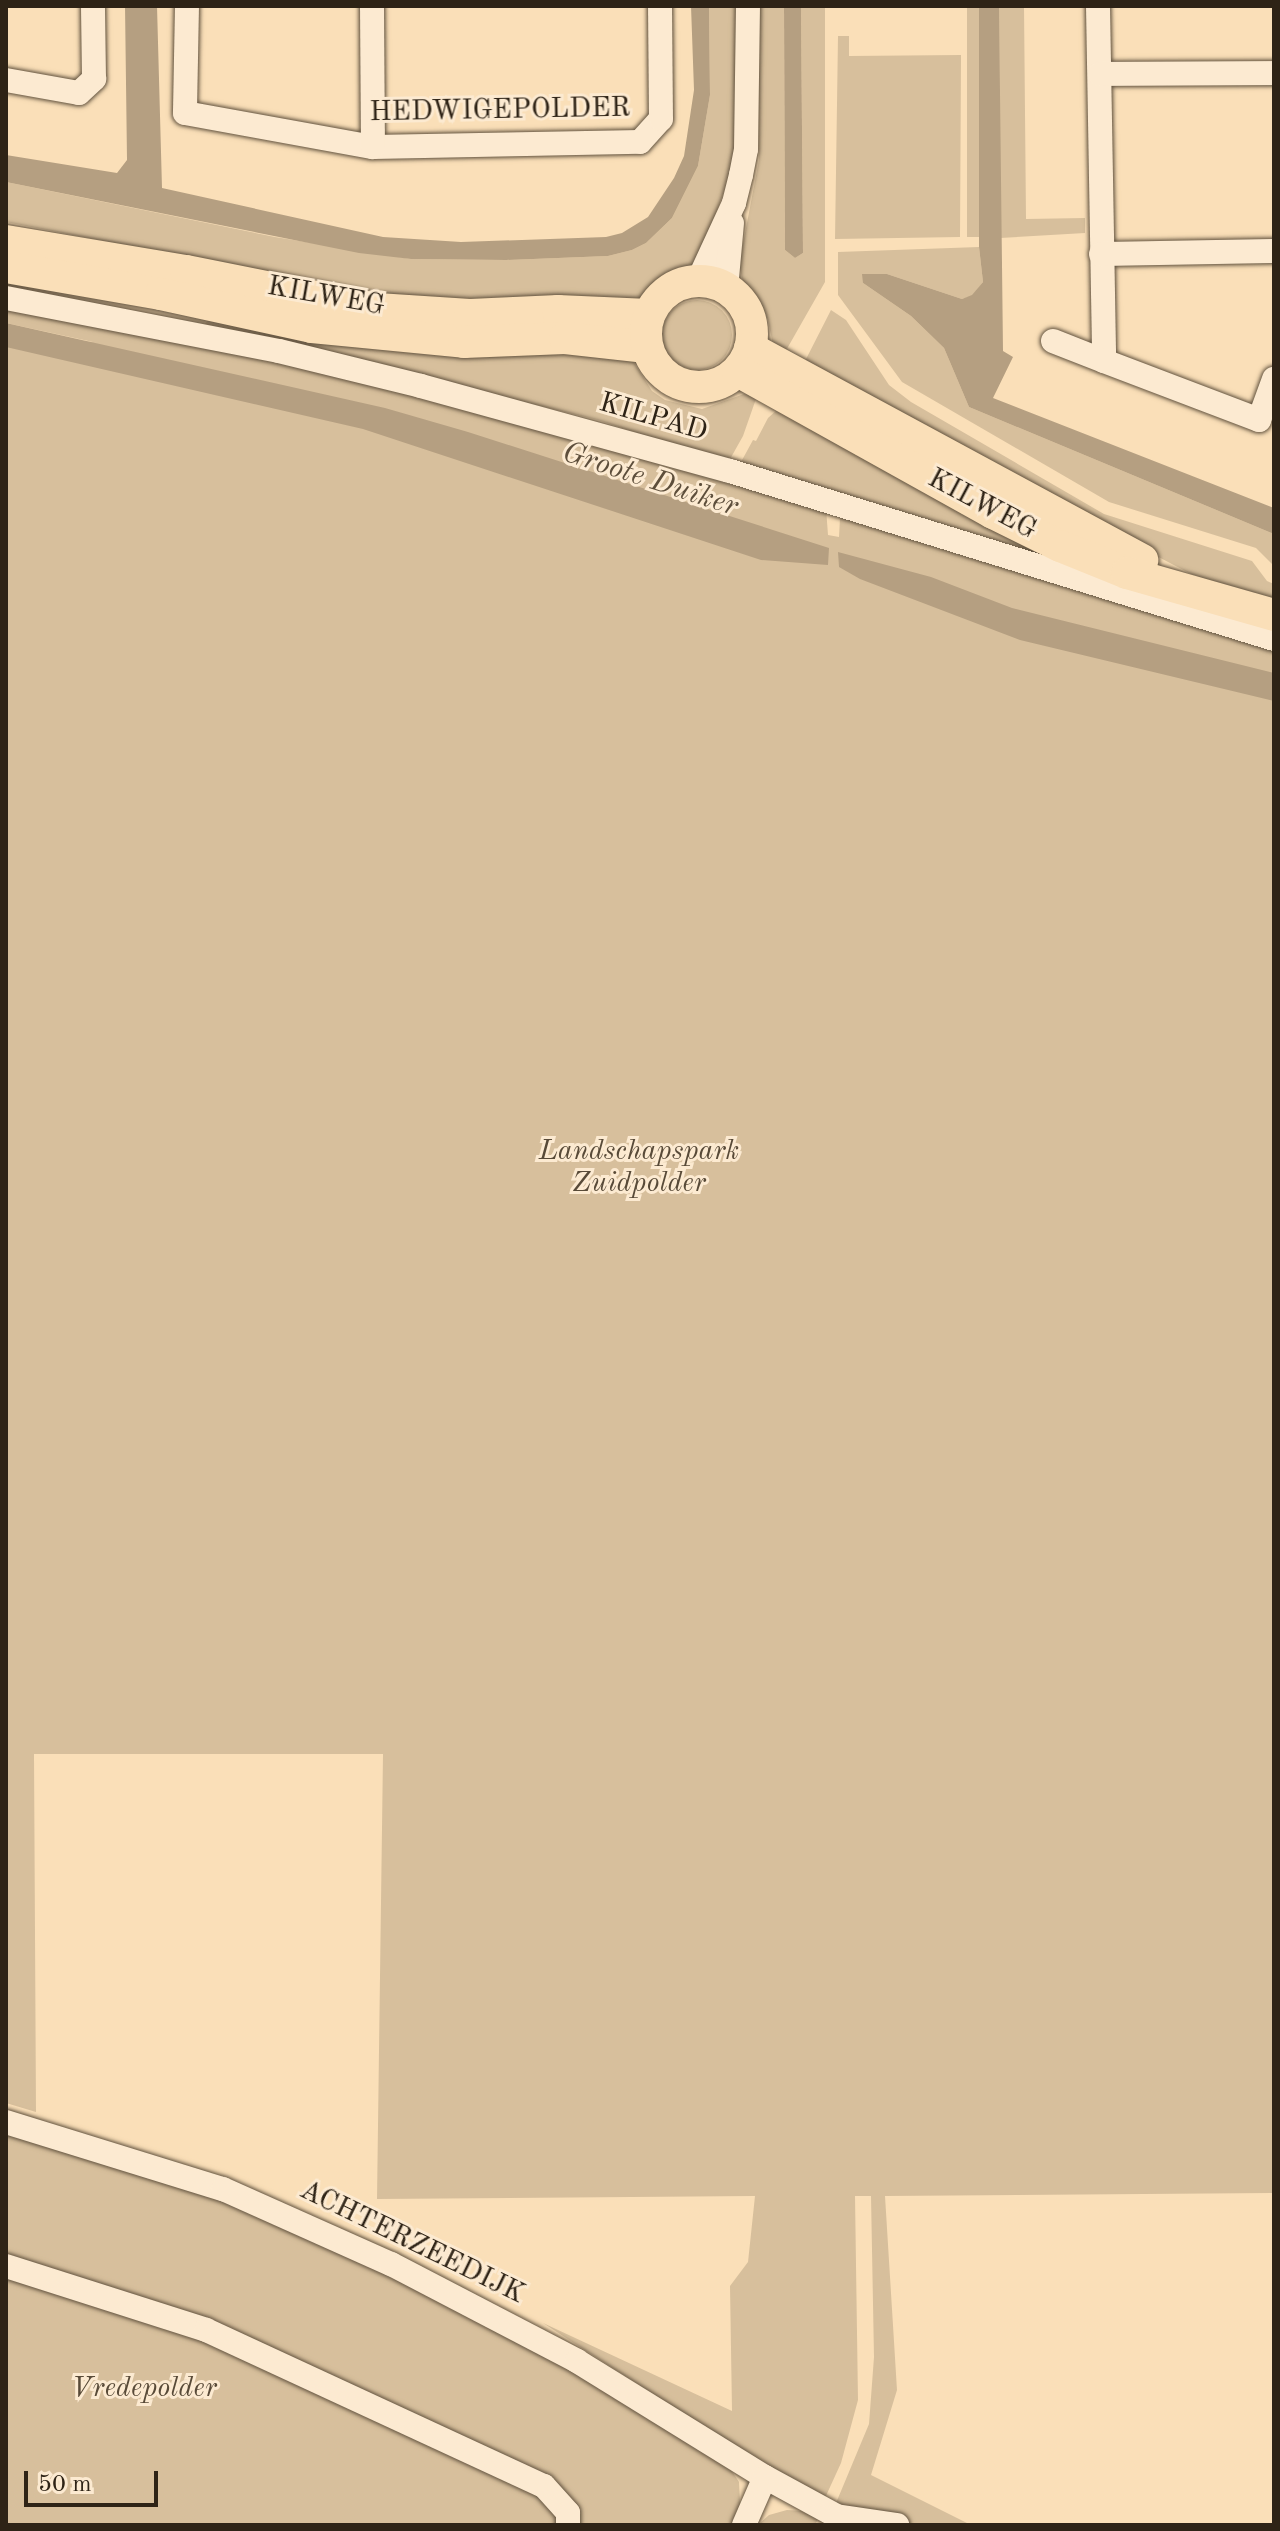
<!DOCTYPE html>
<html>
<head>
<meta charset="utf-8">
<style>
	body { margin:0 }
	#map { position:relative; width:1280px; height:2531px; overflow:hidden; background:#fadfb8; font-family:"Old Standard TT",serif }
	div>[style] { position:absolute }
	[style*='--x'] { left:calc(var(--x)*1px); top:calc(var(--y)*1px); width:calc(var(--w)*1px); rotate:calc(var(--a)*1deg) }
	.green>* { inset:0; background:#d7bf9c; transform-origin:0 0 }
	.round { border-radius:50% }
	.water>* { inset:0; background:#b59f81 }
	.roads { filter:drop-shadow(0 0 2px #61523e) drop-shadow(0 0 2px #61523e) }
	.minor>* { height:24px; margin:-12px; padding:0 12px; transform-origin:12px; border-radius:12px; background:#fcead1 }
	.major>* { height:32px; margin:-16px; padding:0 16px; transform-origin:16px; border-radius:16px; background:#fadfb8 }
	.major>.ring { margin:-16px; padding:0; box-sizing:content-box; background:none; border:32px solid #fadfb8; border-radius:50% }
	span { translate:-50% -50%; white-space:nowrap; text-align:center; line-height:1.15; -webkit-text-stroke:6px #fcead1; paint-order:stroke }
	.street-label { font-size:28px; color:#2e2316 }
	.park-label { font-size:28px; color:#584a38; font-style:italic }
	.water-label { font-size:30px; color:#5d4e3b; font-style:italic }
	.frame { position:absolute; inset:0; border:8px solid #2e2316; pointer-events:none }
	.scale { position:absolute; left:24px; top:2471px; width:134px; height:36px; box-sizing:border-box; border:4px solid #2e2316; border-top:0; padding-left:10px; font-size:24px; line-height:28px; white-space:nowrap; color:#2e2316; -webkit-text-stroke:6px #fcead1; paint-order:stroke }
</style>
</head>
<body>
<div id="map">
	<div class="green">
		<div style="clip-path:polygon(709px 6px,738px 6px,739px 150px,700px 258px,690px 269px,667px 278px,638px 299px,428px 304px,6px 222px,6px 182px,275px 237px,411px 259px,506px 260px,608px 256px,632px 250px,646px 243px,672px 218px,698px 166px,710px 95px)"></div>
		<div style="clip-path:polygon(756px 6px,784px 6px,785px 250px,795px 258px,803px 253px,801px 6px,825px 6px,825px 282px,784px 354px,773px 345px,768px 320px,759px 299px,743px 282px,739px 265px,759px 160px)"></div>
		<div style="left:967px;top:6px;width:12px;height:231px"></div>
		<div style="clip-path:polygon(999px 6px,1024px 6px,1026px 219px,1085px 218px,1085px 233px,1000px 238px)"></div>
		<div style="clip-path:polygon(838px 36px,849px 36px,849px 56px,961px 55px,960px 237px,835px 239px)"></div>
		<div style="clip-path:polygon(979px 247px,983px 282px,972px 296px,962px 299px,887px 274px,863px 283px,911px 316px,944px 348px,969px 407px,1274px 534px,1274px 566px,1256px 548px,1109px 502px,902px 382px,838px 295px,838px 252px)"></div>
		<div class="round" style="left:662px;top:300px;width:70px;height:70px"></div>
		<div style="clip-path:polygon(6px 304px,450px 401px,826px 508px,828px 535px,839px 537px,840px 518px,845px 514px,1274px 649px,1274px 2193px,885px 2196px,897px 2390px,871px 2475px,971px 2525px,919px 2525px,841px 2510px,836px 2503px,869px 2424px,874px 2357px,871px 2196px,855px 2196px,858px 2400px,841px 2463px,825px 2498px,726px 2441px,543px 2323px,732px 2411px,730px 2286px,748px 2262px,755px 2196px,377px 2199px,383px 1754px,34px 1754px,36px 2112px,6px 2103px,6px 337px,93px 342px,6px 323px)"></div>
		<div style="clip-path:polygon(831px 310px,846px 320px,889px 385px,911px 402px,1104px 514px,1252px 561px,1267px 581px,1274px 584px,1274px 604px,1191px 574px,985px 466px,804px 363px)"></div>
		<div style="clip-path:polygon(209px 319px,629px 355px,652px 391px,665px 400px,702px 409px,744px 394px,757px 396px,743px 436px,729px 461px,722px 461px,598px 420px,205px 324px)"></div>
		<div style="clip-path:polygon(777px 410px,1274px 632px,741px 462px,753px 440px,756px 441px,768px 418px)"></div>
		<div style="clip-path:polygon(6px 2131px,180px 2185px,303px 2231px,550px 2355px,729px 2467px,739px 2482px,740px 2504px,731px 2525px,6px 2525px)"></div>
		<div style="clip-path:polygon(787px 2510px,801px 2511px,818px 2519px,815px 2525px,758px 2525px,769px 2515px)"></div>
	</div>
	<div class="water">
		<div style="clip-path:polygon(125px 6px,157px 6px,162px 188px,383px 237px,461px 242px,606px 237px,622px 233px,648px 217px,674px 178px,684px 156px,694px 90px,691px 6px,709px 6px,710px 95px,698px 166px,672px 218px,646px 243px,632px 250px,608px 256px,506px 260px,411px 259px,359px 253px,6px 182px,6px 155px,117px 173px,127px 160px)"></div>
		<div style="clip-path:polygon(784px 6px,801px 6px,803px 253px,795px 258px,785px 250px)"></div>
		<div style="clip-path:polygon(979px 6px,999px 6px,1003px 351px,1013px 357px,993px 398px,1274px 508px,1274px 534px,969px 407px,944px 348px,911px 316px,863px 283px,862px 274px,887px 274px,962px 299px,972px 295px,983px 282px,979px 247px)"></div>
		<div style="clip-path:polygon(6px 323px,385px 408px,468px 432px,829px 548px,828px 565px,761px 560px,363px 429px,6px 347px)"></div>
		<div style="clip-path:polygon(838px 552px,931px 577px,1012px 608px,1274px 673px,1274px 701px,1020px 640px,860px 579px,839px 567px)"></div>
	</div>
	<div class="roads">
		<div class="minor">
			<div style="--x:187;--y:6;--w:107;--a:91.1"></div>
			<div style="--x:185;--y:113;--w:191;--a:10.3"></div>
			<div style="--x:373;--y:147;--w:267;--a:-1.1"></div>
			<div style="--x:640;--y:142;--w:31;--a:-48"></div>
			<div style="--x:661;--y:119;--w:113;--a:-90.5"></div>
			<div style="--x:372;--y:6;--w:141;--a:89.6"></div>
			<div style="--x:1098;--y:6;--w:355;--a:89"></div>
			<div style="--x:1104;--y:361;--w:166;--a:20.8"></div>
			<div style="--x:1259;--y:420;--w:44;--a:-69.9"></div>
			<div style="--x:1100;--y:74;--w:174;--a:-0.3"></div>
			<div style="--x:6;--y:80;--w:74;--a:10.1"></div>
			<div style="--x:79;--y:93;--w:21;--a:-43"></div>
			<div style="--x:94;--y:79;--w:73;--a:-90.8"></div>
			<div style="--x:1101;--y:254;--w:173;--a:-1"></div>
			<div style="--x:698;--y:281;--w:86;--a:-65.2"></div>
			<div style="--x:734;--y:203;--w:29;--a:-76"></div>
			<div style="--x:741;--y:175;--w:26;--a:-79"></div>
			<div style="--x:746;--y:149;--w:143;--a:-89.2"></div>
			<div style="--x:726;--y:289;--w:66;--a:-84.8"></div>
			<div style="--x:6;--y:298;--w:278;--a:11"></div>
			<div style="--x:279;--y:351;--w:146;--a:13.8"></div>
			<div style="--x:421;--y:386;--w:320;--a:15.4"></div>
			<div style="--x:730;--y:471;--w:569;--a:17.16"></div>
			<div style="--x:1053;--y:341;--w:55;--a:21.4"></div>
			<div style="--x:6;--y:2122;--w:227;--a:17.2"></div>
			<div style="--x:223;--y:2189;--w:184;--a:24.1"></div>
			<div style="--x:391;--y:2264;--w:210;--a:27.5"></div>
			<div style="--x:577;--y:2361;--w:221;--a:31.7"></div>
			<div style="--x:765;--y:2477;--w:100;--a:28.6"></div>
			<div style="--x:6;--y:2266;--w:210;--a:17.7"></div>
			<div style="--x:206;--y:2330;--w:372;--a:24.8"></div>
			<div style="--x:544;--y:2486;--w:36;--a:48"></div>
			<div style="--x:568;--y:2513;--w:12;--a:90"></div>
			<div style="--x:836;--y:2516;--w:62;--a:8.4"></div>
			<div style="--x:744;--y:2525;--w:52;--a:-66.4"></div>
		</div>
		<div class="major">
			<div style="--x:6;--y:241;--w:182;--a:9.5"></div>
			<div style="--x:186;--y:271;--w:195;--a:11.3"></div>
			<div style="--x:377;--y:309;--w:93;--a:3.7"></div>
			<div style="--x:470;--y:315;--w:88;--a:-2.6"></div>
			<div style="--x:558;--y:311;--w:91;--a:2.5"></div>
			<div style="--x:6;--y:267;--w:157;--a:9.9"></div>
			<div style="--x:161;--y:294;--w:155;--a:12.3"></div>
			<div style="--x:312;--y:327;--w:153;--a:5.6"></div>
			<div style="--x:464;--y:342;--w:101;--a:-2.3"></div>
			<div style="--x:565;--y:338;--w:82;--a:6.3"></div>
			<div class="ring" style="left:646px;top:281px;width:74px;height:74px"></div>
			<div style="--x:750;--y:348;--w:446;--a:28.4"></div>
			<div style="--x:738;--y:371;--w:292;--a:29.1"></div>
			<div style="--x:993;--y:513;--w:75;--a:26.2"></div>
			<div style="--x:1060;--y:546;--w:72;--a:21.9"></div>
			<div style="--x:1127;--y:573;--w:153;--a:15.9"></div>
		</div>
	</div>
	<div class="street-label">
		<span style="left:500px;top:111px;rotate:-1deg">HEDWIGEPOLDER</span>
		<span style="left:326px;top:297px;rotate:10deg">KILWEG</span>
		<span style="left:653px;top:418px;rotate:16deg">KILPAD</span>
		<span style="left:982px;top:505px;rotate:28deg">KILWEG</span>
		<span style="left:412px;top:2243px;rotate:26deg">ACHTERZEEDIJK</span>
	</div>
	<div class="park-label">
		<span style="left:639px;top:1168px">Landschapspark<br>Zuidpolder</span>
		<span style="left:144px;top:2389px">Vredepolder</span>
	</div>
	<div class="water-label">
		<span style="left:650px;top:480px;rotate:18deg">Groote Duiker</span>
	</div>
	<div class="frame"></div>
	<div class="scale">50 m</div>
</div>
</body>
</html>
